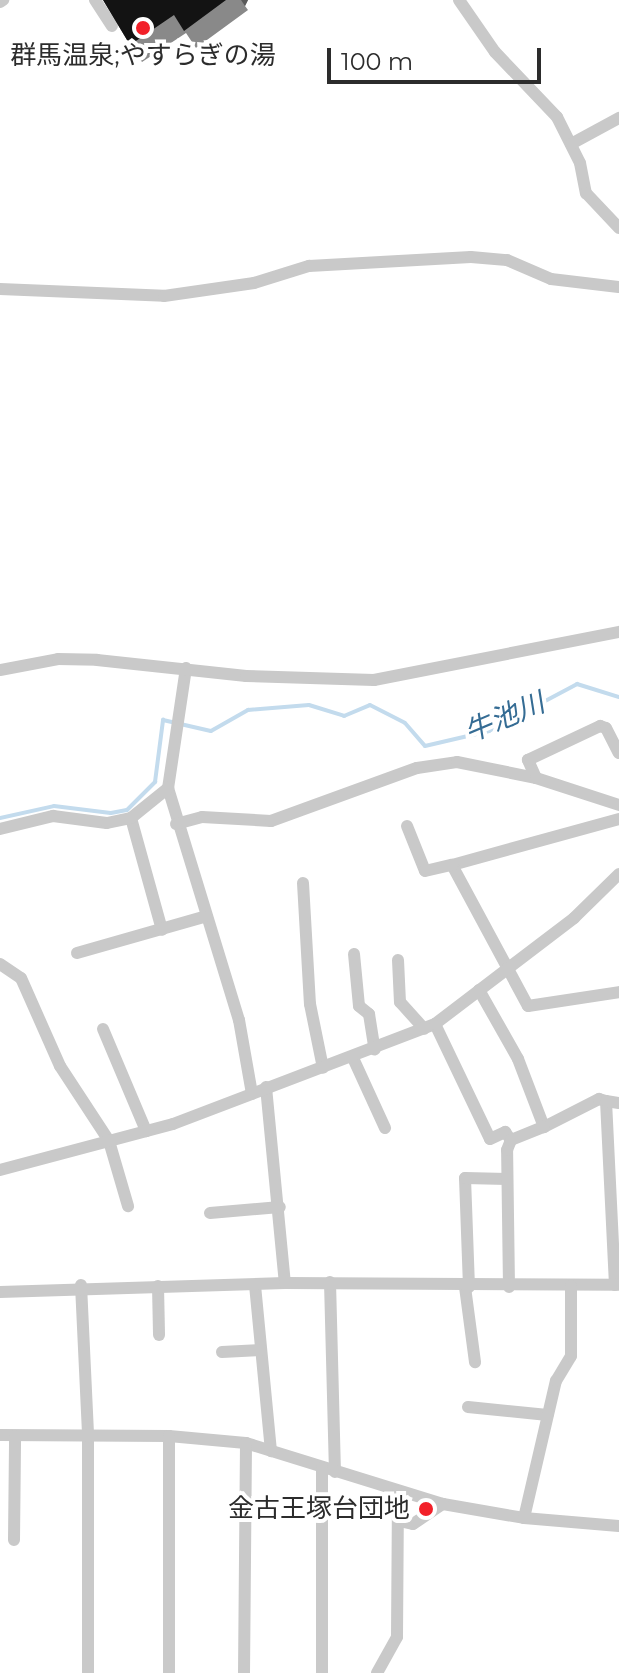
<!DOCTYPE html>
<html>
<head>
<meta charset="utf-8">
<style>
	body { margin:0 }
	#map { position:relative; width:619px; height:1673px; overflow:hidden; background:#fff; font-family:Montserrat,"Noto Sans JP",sans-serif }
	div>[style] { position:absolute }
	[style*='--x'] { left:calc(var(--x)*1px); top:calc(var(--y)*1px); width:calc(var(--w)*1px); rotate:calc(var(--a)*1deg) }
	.stream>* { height:4px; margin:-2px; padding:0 2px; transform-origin:2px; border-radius:2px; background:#c3dbed }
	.street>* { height:12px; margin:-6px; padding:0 6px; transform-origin:6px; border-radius:6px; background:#c9c9c9 }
	.wall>* { inset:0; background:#898989 }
	.shaded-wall>* { inset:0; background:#5a5a5a }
	.building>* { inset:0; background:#131313 }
	.dots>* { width:22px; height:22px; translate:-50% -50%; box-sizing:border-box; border:4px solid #fff; border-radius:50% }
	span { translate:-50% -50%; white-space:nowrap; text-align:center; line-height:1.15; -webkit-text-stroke:8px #fff; paint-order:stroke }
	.poi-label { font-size:26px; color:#2c2c2c }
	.right { translate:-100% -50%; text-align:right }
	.water-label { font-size:28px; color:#356c94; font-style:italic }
	.scale { position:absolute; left:327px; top:48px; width:214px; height:36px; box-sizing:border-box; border:4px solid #2c2c2c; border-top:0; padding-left:10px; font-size:24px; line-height:28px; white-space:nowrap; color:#2c2c2c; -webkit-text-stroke:6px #fff; paint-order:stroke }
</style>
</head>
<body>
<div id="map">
	<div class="stream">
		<div style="--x:0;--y:818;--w:55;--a:-12.5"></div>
		<div style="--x:54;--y:806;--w:57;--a:7"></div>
		<div style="--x:111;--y:813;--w:16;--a:-11"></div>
		<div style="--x:127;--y:810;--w:40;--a:-45"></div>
		<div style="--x:155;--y:782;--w:63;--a:-82.6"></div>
		<div style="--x:163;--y:720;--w:49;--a:12.9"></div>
		<div style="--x:211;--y:731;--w:43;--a:-29.6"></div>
		<div style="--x:248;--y:710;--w:61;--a:-4.7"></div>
		<div style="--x:309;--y:705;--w:37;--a:17"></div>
		<div style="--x:344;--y:716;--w:28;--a:-23"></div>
		<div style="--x:370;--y:705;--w:39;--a:27"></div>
		<div style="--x:405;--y:723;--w:30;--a:49"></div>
		<div style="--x:425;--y:746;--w:66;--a:-13.2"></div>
		<div style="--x:489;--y:731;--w:100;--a:-28.1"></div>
		<div style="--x:577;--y:684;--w:44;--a:17.2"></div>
	</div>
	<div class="street">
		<div style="--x:95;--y:0;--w:31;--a:57"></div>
		<div style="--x:459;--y:0;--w:63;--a:55.3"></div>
		<div style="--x:495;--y:52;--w:90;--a:46.4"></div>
		<div style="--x:557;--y:117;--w:51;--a:63.4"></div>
		<div style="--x:580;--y:163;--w:31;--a:79"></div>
		<div style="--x:586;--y:193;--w:48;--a:46.7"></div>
		<div style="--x:0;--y:2;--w:4;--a:-34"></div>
		<div style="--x:571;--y:144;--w:55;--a:-28.4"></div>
		<div style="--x:0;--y:289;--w:164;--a:2.4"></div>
		<div style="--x:164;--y:296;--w:91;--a:-8.2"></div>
		<div style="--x:254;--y:283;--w:58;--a:-17.2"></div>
		<div style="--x:309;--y:266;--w:162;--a:-3.2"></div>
		<div style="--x:471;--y:257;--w:36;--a:5"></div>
		<div style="--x:507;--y:260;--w:48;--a:23.4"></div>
		<div style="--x:551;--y:279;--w:68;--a:6.7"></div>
		<div style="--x:186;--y:668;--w:121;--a:98.5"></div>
		<div style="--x:168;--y:788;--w:243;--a:73"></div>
		<div style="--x:239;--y:1020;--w:75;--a:80"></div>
		<div style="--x:0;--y:670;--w:59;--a:-10.7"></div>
		<div style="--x:58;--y:659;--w:39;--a:1"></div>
		<div style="--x:97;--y:660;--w:150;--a:6.1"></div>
		<div style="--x:246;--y:676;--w:128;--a:1.8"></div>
		<div style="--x:374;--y:680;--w:250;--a:-11.1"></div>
		<div style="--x:536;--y:778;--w:20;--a:-114"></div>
		<div style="--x:528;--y:760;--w:80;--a:-25.3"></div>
		<div style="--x:600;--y:726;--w:6;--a:18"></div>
		<div style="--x:606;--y:728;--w:28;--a:63"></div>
		<div style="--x:131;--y:818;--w:116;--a:74.5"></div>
		<div style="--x:619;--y:819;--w:173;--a:164.6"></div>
		<div style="--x:452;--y:865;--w:160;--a:61.7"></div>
		<div style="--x:528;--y:1006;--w:92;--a:-8.7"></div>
		<div style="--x:176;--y:824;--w:27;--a:-15"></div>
		<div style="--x:202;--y:817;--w:69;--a:3.3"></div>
		<div style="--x:271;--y:821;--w:155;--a:-20"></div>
		<div style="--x:417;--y:768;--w:40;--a:-8.5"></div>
		<div style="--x:457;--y:762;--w:81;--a:11.4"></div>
		<div style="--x:536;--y:778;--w:87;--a:18"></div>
		<div style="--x:407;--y:826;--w:48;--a:68.2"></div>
		<div style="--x:425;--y:871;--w:28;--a:-13"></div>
		<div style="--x:0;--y:829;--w:55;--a:-13.8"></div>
		<div style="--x:53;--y:816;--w:54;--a:7.4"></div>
		<div style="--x:107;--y:823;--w:25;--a:-12"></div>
		<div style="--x:131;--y:818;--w:48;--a:-39"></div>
		<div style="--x:303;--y:883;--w:121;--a:86.7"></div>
		<div style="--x:310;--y:1004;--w:65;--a:78.5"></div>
		<div style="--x:77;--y:953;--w:131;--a:-15.9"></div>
		<div style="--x:354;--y:954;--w:52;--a:84.5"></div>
		<div style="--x:359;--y:1006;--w:13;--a:39"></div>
		<div style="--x:369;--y:1014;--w:36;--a:81"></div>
		<div style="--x:398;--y:960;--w:42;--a:87.3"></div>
		<div style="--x:400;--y:1002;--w:36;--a:48"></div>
		<div style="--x:0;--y:964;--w:25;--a:34"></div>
		<div style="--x:21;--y:978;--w:96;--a:66.1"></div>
		<div style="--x:60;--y:1066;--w:90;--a:56.8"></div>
		<div style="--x:109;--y:1141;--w:68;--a:73.7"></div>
		<div style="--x:479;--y:990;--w:79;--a:60.5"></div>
		<div style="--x:518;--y:1059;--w:73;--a:69.1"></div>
		<div style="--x:544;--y:1127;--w:62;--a:-27"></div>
		<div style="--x:599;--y:1099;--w:7;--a:16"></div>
		<div style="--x:435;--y:1024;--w:127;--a:64.4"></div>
		<div style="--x:490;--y:1139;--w:17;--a:-25"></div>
		<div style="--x:505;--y:1132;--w:10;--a:53"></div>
		<div style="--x:103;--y:1029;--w:111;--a:67.1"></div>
		<div style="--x:353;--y:1058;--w:77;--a:65.4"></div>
		<div style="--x:266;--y:1087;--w:197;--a:84.5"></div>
		<div style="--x:0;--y:1170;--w:179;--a:-14.9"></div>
		<div style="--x:173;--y:1124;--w:280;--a:-20.9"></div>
		<div style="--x:435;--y:1024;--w:175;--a:-37.3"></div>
		<div style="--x:574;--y:918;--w:63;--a:-44.4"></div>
		<div style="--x:210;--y:1213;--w:70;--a:-4.9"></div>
		<div style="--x:330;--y:1282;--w:190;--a:88.5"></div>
		<div style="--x:81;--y:1285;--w:150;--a:87.3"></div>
		<div style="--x:88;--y:1435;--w:238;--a:90"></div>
		<div style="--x:255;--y:1285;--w:167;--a:84.5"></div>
		<div style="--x:615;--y:1285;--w:184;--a:-92.8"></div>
		<div style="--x:606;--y:1101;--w:13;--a:9"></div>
		<div style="--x:158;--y:1286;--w:49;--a:88.8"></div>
		<div style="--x:465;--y:1287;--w:76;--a:82.4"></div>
		<div style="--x:469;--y:1287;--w:109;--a:-92.1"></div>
		<div style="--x:465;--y:1178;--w:42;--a:1.4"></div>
		<div style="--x:509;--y:1287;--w:137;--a:-90.8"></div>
		<div style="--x:507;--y:1150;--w:11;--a:-68"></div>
		<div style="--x:511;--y:1140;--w:35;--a:-22"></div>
		<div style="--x:0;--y:1292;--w:285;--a:-1.8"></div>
		<div style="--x:285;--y:1283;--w:334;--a:0.3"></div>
		<div style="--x:222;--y:1352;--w:39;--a:-3"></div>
		<div style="--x:468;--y:1407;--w:80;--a:5.7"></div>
		<div style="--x:0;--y:1435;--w:169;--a:0.3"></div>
		<div style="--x:169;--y:1436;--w:77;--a:5.2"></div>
		<div style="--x:246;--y:1443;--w:206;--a:17.2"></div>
		<div style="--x:443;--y:1504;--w:82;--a:9.8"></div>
		<div style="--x:524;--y:1518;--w:95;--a:4.8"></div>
		<div style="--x:169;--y:1436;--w:237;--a:90"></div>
		<div style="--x:524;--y:1518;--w:141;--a:-76.9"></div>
		<div style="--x:556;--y:1381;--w:29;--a:-59"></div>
		<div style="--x:571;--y:1356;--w:70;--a:-90"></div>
		<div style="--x:399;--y:1521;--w:14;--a:12"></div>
		<div style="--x:413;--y:1524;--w:36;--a:-34"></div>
		<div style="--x:14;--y:1540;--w:104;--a:-89.4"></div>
		<div style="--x:244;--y:1673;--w:230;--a:-89.5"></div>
		<div style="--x:322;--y:1673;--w:205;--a:-90"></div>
		<div style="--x:377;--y:1673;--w:41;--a:-60.9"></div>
		<div style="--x:397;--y:1637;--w:146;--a:-89.6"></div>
	</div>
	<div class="wall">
		<div style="clip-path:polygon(103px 0,248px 0,245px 6px,248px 10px,196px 48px,186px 33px,142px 62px,130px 45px)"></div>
	</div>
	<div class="shaded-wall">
		<div style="clip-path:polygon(241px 0,248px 0,245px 6px)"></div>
	</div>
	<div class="building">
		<div style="clip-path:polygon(103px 0,226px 0,184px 31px,174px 15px,130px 45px)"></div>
	</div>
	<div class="dots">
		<div style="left:143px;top:28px;background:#f22029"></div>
		<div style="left:426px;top:1509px;background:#f22029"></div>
	</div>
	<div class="poi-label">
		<span style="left:143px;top:56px">群馬温泉;やすらぎの湯</span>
		<span class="right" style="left:410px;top:1509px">金古王塚台団地</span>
	</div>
	<div class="water-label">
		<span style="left:504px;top:717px;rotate:-23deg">牛池川</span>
	</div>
	<div class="scale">100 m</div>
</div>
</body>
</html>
